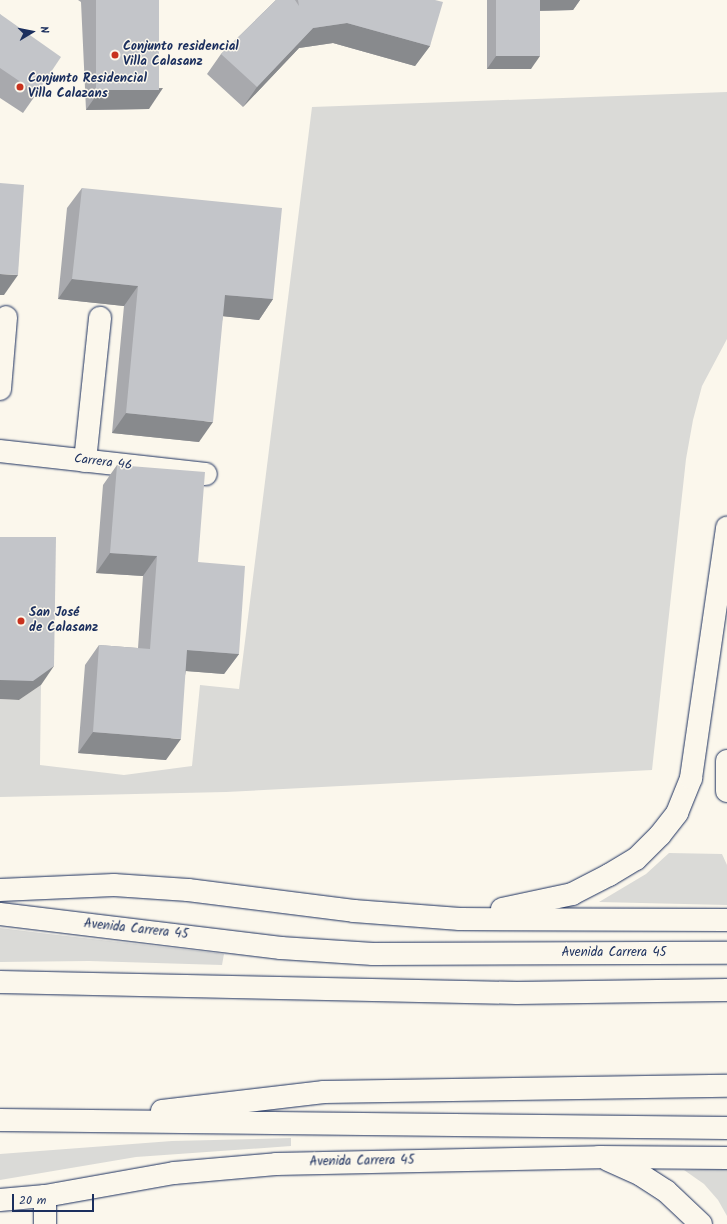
<!DOCTYPE html>
<html>
<head>
<meta charset="utf-8">
<style>
	body { margin:0 }
	#map { position:relative; width:727px; height:1224px; overflow:hidden; background:#fbf7ec; font-family:Kalam,sans-serif }
	div>[style] { position:absolute }
	[style*='--x'] { left:calc(var(--x)*1px); top:calc(var(--y)*1px); width:calc(var(--w)*1px); rotate:calc(var(--a)*1deg) }
	.green>* { inset:0; background:#dadad7 }
	.roads { filter:drop-shadow(0 0 1px #1b2f5e) drop-shadow(0 0 1px #1b2f5e) }
	.street>* { height:22px; margin:-11px; padding:0 11px; transform-origin:11px; border-radius:11px; background:#fbf7ec }
	.highway>* { height:22px; margin:-11px; padding:0 11px; transform-origin:11px; border-radius:11px; background:#fbf7ec }
	.wall>* { inset:0; background:#a8a9ad }
	.shaded-wall>* { inset:0; background:#888a8d }
	.building>* { inset:0; background:#c3c5c9; transform-origin:0 0 }
	.dots>* { width:11px; height:11px; translate:-50% -50%; box-sizing:border-box; border:2px solid #fbf7ec; border-radius:50% }
	span { translate:-50% -50%; white-space:nowrap; text-align:center; line-height:1.15; -webkit-text-stroke:3px #fbf7ec; paint-order:stroke }
	.poi-label { font-size:13px; color:#1b2f5e; font-weight:700 }
	.left { translate:0 -50%; text-align:left }
	.street-label { font-size:13px; color:#1b2f5e }
	.north { position:absolute; left:12px; top:12px; width:40px; height:40px; -webkit-text-stroke:3px #fbf7ec; paint-order:stroke; rotate:80deg; font-size:11px; font-weight:700; line-height:16px; text-align:center; color:#1b2f5e }
	.north::after { content:''; display:block; margin:auto; width:14px; height:18px; background:#1b2f5e; clip-path:polygon(50% 0,100% 100%,50% 72%,0 100%) }
	.scale { position:absolute; left:12px; top:1194px; width:82px; height:18px; box-sizing:border-box; border:2px solid #1b2f5e; border-top:0; padding-left:5px; font-size:12px; line-height:14px; white-space:nowrap; color:#1b2f5e; -webkit-text-stroke:3px #fbf7ec; paint-order:stroke }
</style>
</head>
<body>
<div id="map">
	<div class="green">
		<div style="clip-path:polygon(727px 92px,727px 339px,702px 386px,693px 420px,686px 459px,652px 770px,226px 792px,0 797px,0 699px,19px 700px,41px 685px,40px 765px,124px 775px,192px 766px,200px 685px,239px 689px,312px 107px)"></div>
		<div style="clip-path:polygon(669px 853px,722px 854px,727px 865px,727px 905px,599px 902px,646px 874px)"></div>
		<div style="clip-path:polygon(0 928px,49px 934px,224px 954px,222px 965px,89px 961px,0 962px)"></div>
		<div style="clip-path:polygon(291px 1138px,291px 1146px,136px 1157px,0 1180px,0 1154px,172px 1141px)"></div>
		<div style="clip-path:polygon(727px 1168px,727px 1216px,718px 1200px,704px 1184px,684px 1170px)"></div>
	</div>
	<div class="roads">
		<div class="street">
			<div style="--x:0;--y:389;--w:72;--a:-85.2"></div>
			<div style="--x:0;--y:451;--w:207;--a:6.4"></div>
			<div style="--x:85;--y:461;--w:144;--a:-84"></div>
			<div style="--x:45;--y:1196;--w:28;--a:90"></div>
		</div>
		<div class="highway">
			<div style="--x:727;--y:761;--w:30;--a:90"></div>
			<div style="--x:0;--y:890;--w:114;--a:-2.5"></div>
			<div style="--x:114;--y:885;--w:74;--a:3.9"></div>
			<div style="--x:188;--y:890;--w:167;--a:7.2"></div>
			<div style="--x:354;--y:911;--w:106;--a:4.3"></div>
			<div style="--x:460;--y:919;--w:267;--a:0.2"></div>
			<div style="--x:502;--y:909;--w:72;--a:-12.1"></div>
			<div style="--x:572;--y:894;--w:42;--a:-27.2"></div>
			<div style="--x:609;--y:875;--w:31;--a:-31"></div>
			<div style="--x:636;--y:859;--w:34;--a:-45"></div>
			<div style="--x:660;--y:835;--w:28;--a:-52"></div>
			<div style="--x:677;--y:813;--w:38;--a:-68"></div>
			<div style="--x:691;--y:778;--w:253;--a:-81.8"></div>
			<div style="--x:0;--y:914;--w:283;--a:6.9"></div>
			<div style="--x:281;--y:948;--w:92;--a:3.7"></div>
			<div style="--x:373;--y:954;--w:354;--a:-0.2"></div>
			<div style="--x:0;--y:982;--w:517;--a:1.22"></div>
			<div style="--x:517;--y:993;--w:210;--a:-0.8"></div>
			<div style="--x:162;--y:1111;--w:163;--a:-6.7"></div>
			<div style="--x:324;--y:1092;--w:403;--a:-0.9"></div>
			<div style="--x:0;--y:1120;--w:727;--a:0.63"></div>
			<div style="--x:608;--y:1160;--w:36;--a:24"></div>
			<div style="--x:641;--y:1175;--w:30;--a:33"></div>
			<div style="--x:666;--y:1191;--w:48;--a:43.3"></div>
			<div style="--x:0;--y:1200;--w:45;--a:-5.1"></div>
			<div style="--x:45;--y:1196;--w:131;--a:-10.1"></div>
			<div style="--x:174;--y:1173;--w:102;--a:-5"></div>
			<div style="--x:276;--y:1164;--w:323;--a:-1.2"></div>
			<div style="--x:599;--y:1157;--w:128;--a:0.4"></div>
		</div>
	</div>
	<div class="wall">
		<div style="clip-path:polygon(78px 0,159px 0,149px 109px,86px 110px,81px 2px)"></div>
		<div style="clip-path:polygon(276px 0,435px 0,430px 46px,415px 66px,333px 43px,299px 48px,243px 107px,207px 74px,221px 54px)"></div>
		<div style="clip-path:polygon(487px 0,580px 0,573px 10px,540px 11px,531px 69px,487px 69px)"></div>
		<div style="clip-path:polygon(0 14px,37px 93px,23px 113px,0 98px)"></div>
		<div style="clip-path:polygon(82px 188px,273px 299px,259px 320px,223px 316px,199px 442px,112px 433px,124px 306px,58px 299px,67px 208px)"></div>
		<div style="clip-path:polygon(117px 465px,198px 562px,239px 654px,224px 674px,186px 671px,166px 760px,78px 753px,85px 665px,99px 645px,138px 648px,143px 576px,96px 573px,103px 485px)"></div>
	</div>
	<div class="shaded-wall">
		<div style="clip-path:polygon(539px 0,580px 0,573px 10px,531px 11px)"></div>
		<div style="clip-path:polygon(347px 23px,430px 46px,415px 66px,333px 43px,299px 48px,243px 107px,257px 87px,313px 28px)"></div>
		<div style="clip-path:polygon(496px 56px,540px 56px,531px 69px,487px 69px)"></div>
		<div style="clip-path:polygon(163px 88px,149px 109px,86px 110px,100px 90px)"></div>
		<div style="clip-path:polygon(0 274px,18px 275px,4px 295px,0 295px)"></div>
		<div style="clip-path:polygon(72px 279px,138px 286px,124px 306px,58px 299px)"></div>
		<div style="clip-path:polygon(225px 295px,273px 299px,259px 320px,211px 315px)"></div>
		<div style="clip-path:polygon(126px 413px,213px 422px,199px 442px,112px 433px)"></div>
		<div style="clip-path:polygon(110px 553px,157px 556px,143px 576px,96px 573px)"></div>
		<div style="clip-path:polygon(187px 650px,239px 654px,224px 674px,173px 670px)"></div>
		<div style="clip-path:polygon(54px 666px,41px 685px,19px 700px,0 699px,0 680px)"></div>
		<div style="clip-path:polygon(93px 732px,181px 739px,166px 760px,78px 753px)"></div>
	</div>
	<div class="building">
		<div style="left:96px;top:0;width:63px;height:90px"></div>
		<div style="clip-path:polygon(276px 0,295px 0,299px 6px,298px 0,435px 0,443px 2px,430px 46px,347px 23px,313px 28px,257px 87px,221px 54px)"></div>
		<div style="left:496px;top:0;width:44px;height:56px"></div>
		<div style="clip-path:polygon(0 14px,61px 57px,37px 93px,0 68px)"></div>
		<div style="clip-path:polygon(0 183px,24px 185px,18px 275px,0 274px)"></div>
		<div style="clip-path:polygon(82px 188px,282px 208px,273px 299px,225px 295px,213px 422px,126px 413px,138px 286px,72px 279px)"></div>
		<div style="clip-path:polygon(117px 465px,205px 472px,198px 562px,245px 566px,239px 654px,187px 650px,181px 739px,93px 732px,99px 645px,150px 649px,157px 556px,110px 553px)"></div>
		<div style="clip-path:polygon(0 537px,56px 537px,54px 666px,33px 681px,0 680px)"></div>
	</div>
	<div class="dots">
		<div style="left:115px;top:55px;background:#c8321e"></div>
		<div style="left:20px;top:87px;background:#c8321e"></div>
		<div style="left:21px;top:621px;background:#c8321e"></div>
	</div>
	<div class="poi-label">
		<span class="left" style="left:123px;top:55px">Conjunto residencial<br>Villa Calasanz</span>
		<span class="left" style="left:28px;top:87px">Conjunto Residencial<br>Villa Calazans</span>
		<span class="left" style="left:29px;top:621px">San José<br>de Calasanz</span>
	</div>
	<div class="street-label">
		<span style="left:103px;top:463px;rotate:7deg">Carrera 46</span>
		<span style="left:136px;top:930px;rotate:6deg">Avenida Carrera 45</span>
		<span style="left:614px;top:953px">Avenida Carrera 45</span>
		<span style="left:362px;top:1162px;rotate:-1deg">Avenida Carrera 45</span>
	</div>
	<div class="north">N</div>
	<div class="scale">20 m</div>
</div>
</body>
</html>
